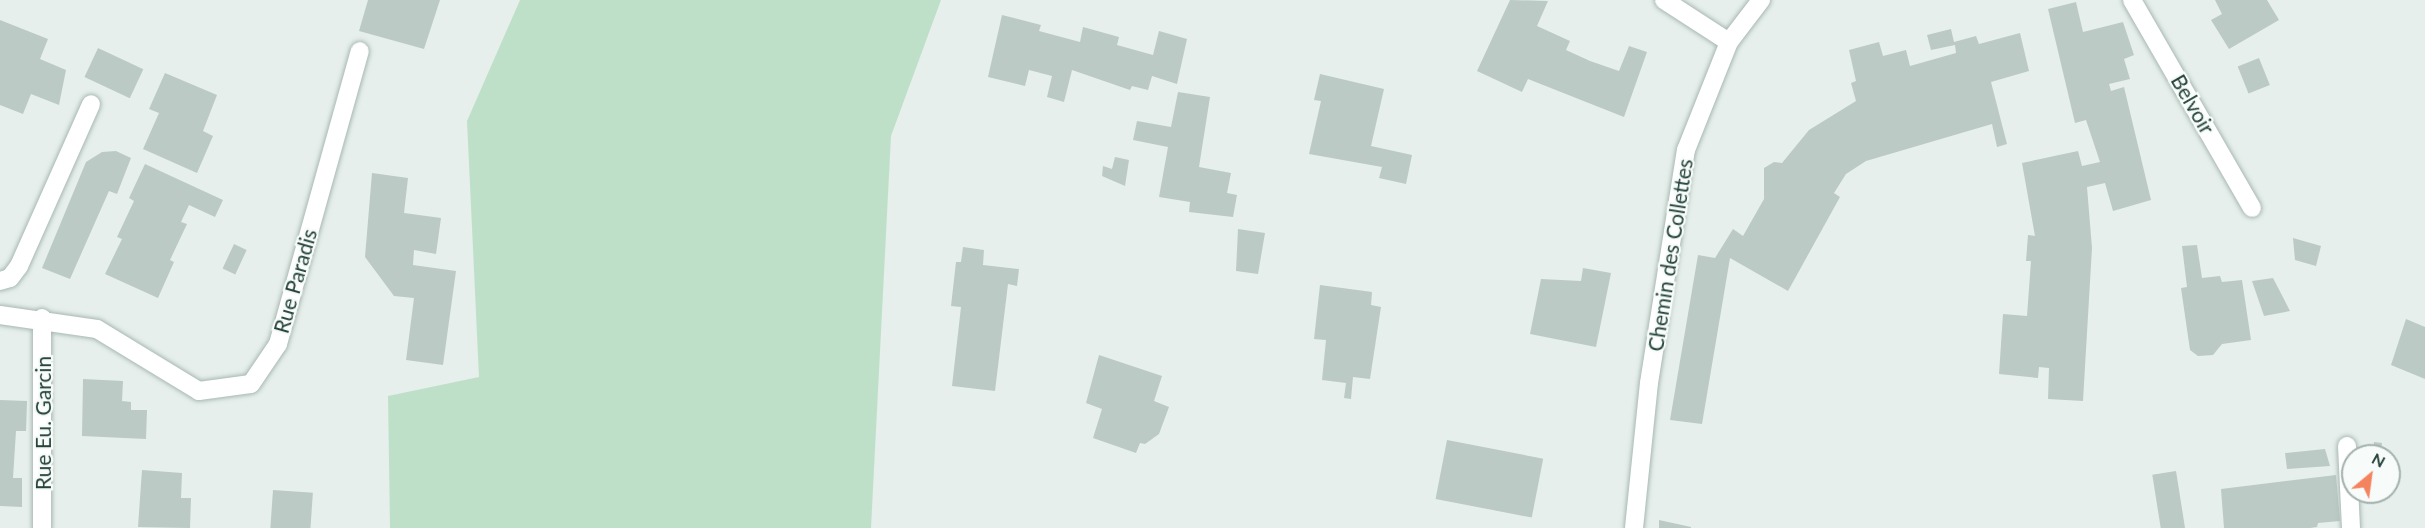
<!DOCTYPE html>
<html>
<head>
<meta charset="utf-8">
<style>
	body { margin:0 }
	#map { position:relative; width:2425px; height:528px; overflow:hidden; background:#e6efeb; font-family:Lato,sans-serif }
	div>[style] { position:absolute }
	[style*='--x'] { left:calc(var(--x)*1px); top:calc(var(--y)*1px); width:calc(var(--w)*1px); rotate:calc(var(--a)*1deg) }
	.green>* { inset:0; background:#bfe0c8 }
	.building>* { inset:0; background:#bbcac4; transform-origin:0 0 }
	.roads { filter:drop-shadow(0 0 2px #a8b8b2) drop-shadow(0 0 2px #a8b8b2) }
	.street>* { height:18px; margin:-9px; padding:0 9px; transform-origin:9px; border-radius:9px; background:#fff }
	span { translate:-50% -50%; white-space:nowrap; text-align:center; line-height:1.15; -webkit-text-stroke:4.5px #f7fbf9; paint-order:stroke }
	.street-label { font-size:21px; color:#24423a }
	.north { position:absolute; left:2341px; top:444px; width:60px; height:60px; box-sizing:border-box; background:#f7fbf9; border:2px solid #a3b1ad; border-radius:50%; rotate:29deg; font-size:16px; font-weight:700; line-height:24px; text-align:center; color:#24423a }
	.north::after { content:''; display:block; margin:auto; width:21px; height:27px; background:#f4845f; clip-path:polygon(50% 0,100% 100%,50% 72%,0 100%) }
</style>
</head>
<body>
<div id="map">
	<div class="green">
		<div style="clip-path:polygon(520px 0,941px 0,891px 136px,871px 528px,390px 528px,388px 396px,479px 377px,467px 121px)"></div>
	</div>
	<div class="building">
		<div style="clip-path:polygon(368px 0,440px 0,424px 49px,359px 31px)"></div>
		<div style="clip-path:polygon(1510px 0,1548px 1px,1537px 26px,1570px 41px,1566px 50px,1590px 61px,1619px 71px,1629px 46px,1647px 52px,1624px 117px,1528px 79px,1522px 92px,1477px 71px)"></div>
		<div style="clip-path:polygon(2215px 0,2267px 0,2279px 20px,2229px 49px,2211px 20px,2222px 14px)"></div>
		<div style="clip-path:polygon(2076px 2px,2083px 32px,2123px 22px,2134px 55px,2124px 59px,2130px 79px,2109px 84px,2111px 91px,2124px 87px,2151px 200px,2113px 211px,2105px 183px,2087px 187px,2092px 248px,2083px 401px,2048px 399px,2049px 368px,2039px 367px,2038px 378px,1999px 374px,2003px 314px,2027px 316px,2031px 261px,2026px 261px,2028px 235px,2035px 236px,2022px 163px,2078px 151px,2082px 166px,2100px 162px,2086px 120px,2075px 123px,2048px 9px)"></div>
		<div style="clip-path:polygon(1002px 15px,1041px 25px,1039px 31px,1080px 42px,1083px 27px,1119px 37px,1117px 45px,1153px 55px,1159px 31px,1187px 39px,1177px 84px,1152px 76px,1148px 90px,1132px 86px,1130px 90px,1072px 70px,1064px 102px,1047px 97px,1052px 76px,1029px 70px,1025px 86px,988px 77px)"></div>
		<div style="clip-path:polygon(0 20px,48px 39px,40px 59px,66px 70px,59px 105px,31px 94px,23px 114px,0 105px)"></div>
		<div style="clip-path:polygon(1951px 29px,1954px 42px,1976px 36px,1979px 44px,2020px 33px,2029px 71px,1991px 82px,2007px 144px,1997px 147px,1992px 124px,1866px 161px,1846px 174px,1834px 193px,1840px 197px,1788px 291px,1730px 258px,1702px 424px,1670px 420px,1698px 255px,1715px 258px,1733px 229px,1743px 236px,1764px 199px,1764px 168px,1774px 162px,1782px 163px,1809px 130px,1856px 101px,1851px 83px,1856px 81px,1849px 50px,1879px 42px,1883px 56px,1906px 50px,1910px 66px,1956px 53px,1955px 45px,1931px 50px,1927px 35px)"></div>
		<div style="left:98px;top:48px;width:50px;height:32px;rotate:25deg"></div>
		<div style="left:2259px;top:58px;width:29px;height:23px;rotate:68deg"></div>
		<div style="clip-path:polygon(165px 73px,217px 95px,203px 131px,213px 136px,197px 173px,143px 149px,159px 113px,149px 109px)"></div>
		<div style="clip-path:polygon(1320px 74px,1384px 89px,1371px 146px,1412px 155px,1406px 184px,1379px 178px,1382px 167px,1309px 154px,1321px 101px,1314px 100px)"></div>
		<div style="clip-path:polygon(1178px 92px,1210px 97px,1199px 167px,1231px 173px,1227px 193px,1237px 195px,1233px 217px,1189px 212px,1190px 202px,1159px 197px,1168px 147px,1133px 140px,1137px 121px,1171px 127px)"></div>
		<div style="clip-path:polygon(116px 151px,131px 158px,117px 194px,109px 191px,70px 279px,42px 268px,86px 162px,102px 152px)"></div>
		<div style="clip-path:polygon(1115px 157px,1129px 160px,1125px 186px,1102px 176px,1103px 166px,1112px 169px)"></div>
		<div style="clip-path:polygon(145px 164px,223px 200px,215px 217px,189px 205px,181px 222px,187px 224px,170px 260px,174px 262px,158px 298px,105px 274px,122px 239px,117px 237px,134px 201px,129px 198px)"></div>
		<div style="clip-path:polygon(372px 173px,408px 178px,404px 213px,441px 218px,436px 254px,414px 250px,413px 265px,456px 271px,443px 365px,406px 360px,414px 298px,394px 296px,365px 257px)"></div>
		<div style="clip-path:polygon(1238px 229px,1265px 233px,1258px 274px,1236px 271px)"></div>
		<div style="clip-path:polygon(2293px 238px,2321px 246px,2316px 266px,2295px 260px)"></div>
		<div style="left:234px;top:244px;width:14px;height:27px;rotate:25deg"></div>
		<div style="clip-path:polygon(2197px 245px,2202px 278px,2220px 276px,2222px 282px,2242px 280px,2251px 340px,2222px 344px,2213px 355px,2198px 356px,2190px 350px,2181px 288px,2187px 287px,2182px 246px)"></div>
		<div style="clip-path:polygon(963px 247px,984px 250px,983px 265px,1019px 269px,1017px 286px,1008px 284px,995px 391px,952px 386px,961px 307px,951px 306px,956px 262px,961px 262px)"></div>
		<div style="clip-path:polygon(1583px 268px,1611px 273px,1596px 347px,1530px 334px,1541px 279px,1581px 281px)"></div>
		<div style="clip-path:polygon(2273px 278px,2290px 311px,2264px 316px,2252px 281px)"></div>
		<div style="clip-path:polygon(1320px 285px,1372px 292px,1371px 305px,1381px 307px,1370px 379px,1353px 377px,1351px 399px,1344px 398px,1346px 383px,1322px 380px,1326px 340px,1314px 339px)"></div>
		<div style="clip-path:polygon(2406px 319px,2425px 327px,2425px 379px,2391px 365px)"></div>
		<div style="clip-path:polygon(1099px 355px,1162px 376px,1154px 401px,1169px 407px,1159px 434px,1145px 444px,1140px 443px,1136px 453px,1093px 438px,1102px 409px,1086px 403px)"></div>
		<div style="clip-path:polygon(83px 379px,123px 381px,122px 401px,131px 402px,131px 410px,147px 410px,146px 439px,82px 436px)"></div>
		<div style="clip-path:polygon(0 400px,27px 401px,26px 431px,16px 431px,13px 478px,22px 478px,22px 507px,0 506px)"></div>
		<div style="left:1447px;top:440px;width:98px;height:60px;rotate:11deg"></div>
		<div style="left:2374px;top:442px;width:8px;height:11px;rotate:7deg"></div>
		<div style="clip-path:polygon(2325px 449px,2330px 466px,2287px 469px,2285px 453px)"></div>
		<div style="clip-path:polygon(142px 470px,182px 473px,181px 498px,191px 498px,190px 528px,138px 527px)"></div>
		<div style="left:2176px;top:471px;width:58px;height:24px;rotate:81deg"></div>
		<div style="clip-path:polygon(2336px 475px,2340px 521px,2318px 523px,2317px 527px,2310px 528px,2224px 528px,2221px 489px)"></div>
		<div style="left:273px;top:490px;width:40px;height:38px;rotate:4deg"></div>
		<div style="clip-path:polygon(1659px 520px,1691px 527px,1691px 528px,1659px 528px)"></div>
	</div>
	<div class="roads">
		<div class="street">
			<div style="--x:1664;--y:0;--w:77;--a:32.9"></div>
			<div style="--x:2132;--y:0;--w:240;--a:60"></div>
			<div style="--x:0;--y:281;--w:10;--a:-17"></div>
			<div style="--x:10;--y:278;--w:15;--a:-53"></div>
			<div style="--x:19;--y:266;--w:177;--a:-66"></div>
			<div style="--x:0;--y:315;--w:98;--a:8.2"></div>
			<div style="--x:97;--y:329;--w:119;--a:31.3"></div>
			<div style="--x:199;--y:391;--w:52;--a:-7.7"></div>
			<div style="--x:251;--y:384;--w:48;--a:-56"></div>
			<div style="--x:278;--y:344;--w:304;--a:-74.4"></div>
			<div style="--x:2347;--y:446;--w:82;--a:87.2"></div>
			<div style="--x:42;--y:528;--w:210;--a:-90"></div>
			<div style="--x:1634;--y:528;--w:146;--a:-84.1"></div>
			<div style="--x:1649;--y:383;--w:236;--a:-81"></div>
			<div style="--x:1686;--y:150;--w:116;--a:-68.3"></div>
			<div style="--x:1729;--y:42;--w:53;--a:-52.7"></div>
		</div>
	</div>
	<div class="street-label">
		<span style="left:2193px;top:104px;rotate:60deg">Belvoir</span>
		<span style="left:1670px;top:255px;rotate:-81deg">Chemin des Collettes</span>
		<span style="left:295px;top:281px;rotate:-74deg">Rue Paradis</span>
		<span style="left:43px;top:423px;rotate:-90deg">Rue Eu. Garcin</span>
	</div>
	<div class="north">N</div>
</div>
</body>
</html>
